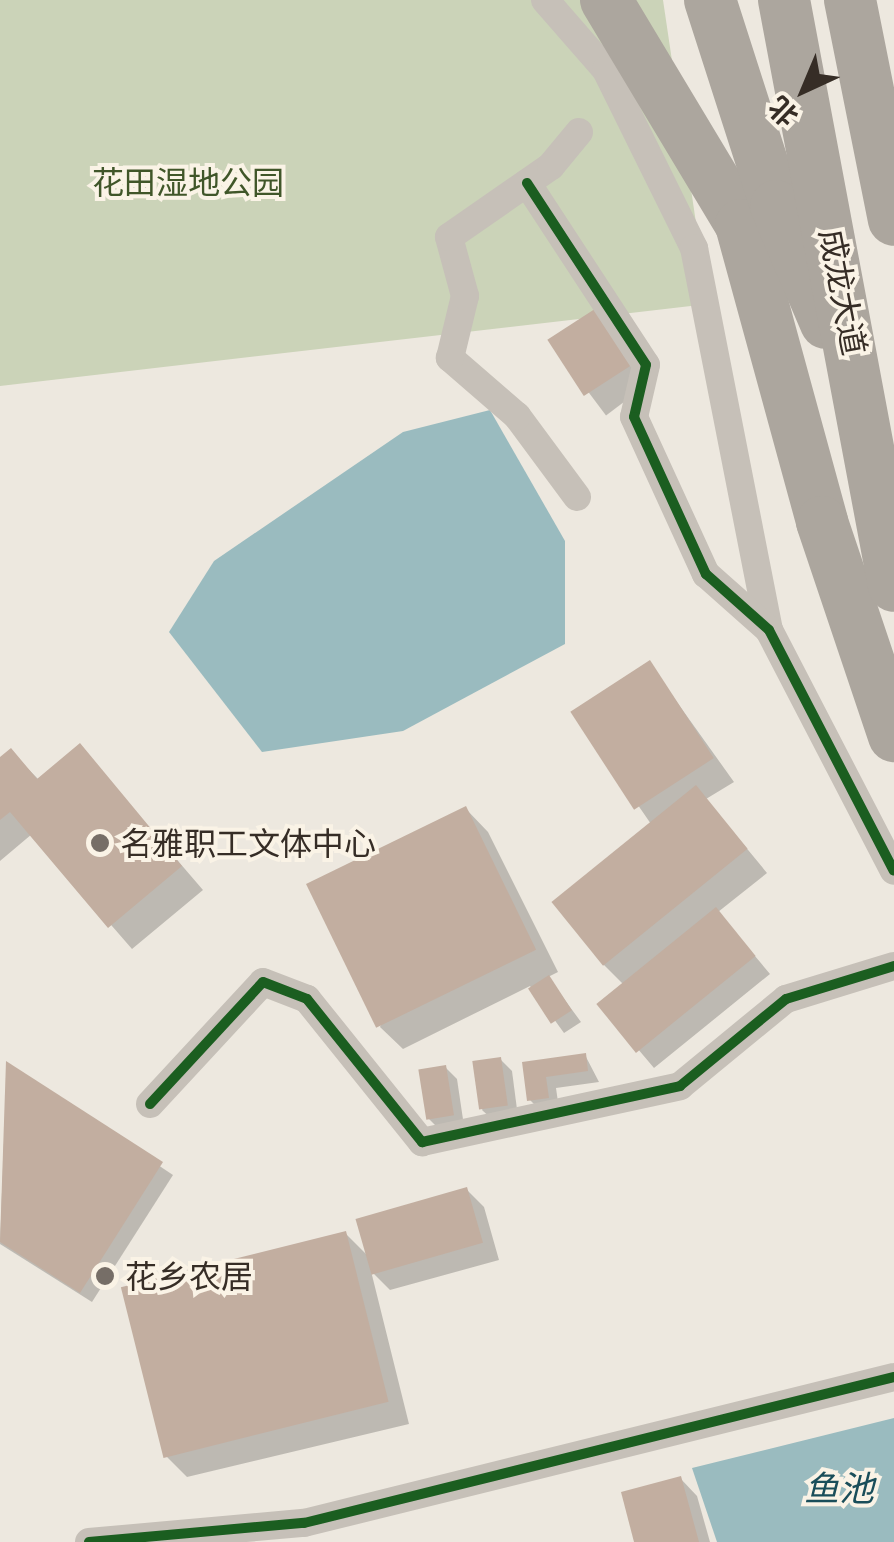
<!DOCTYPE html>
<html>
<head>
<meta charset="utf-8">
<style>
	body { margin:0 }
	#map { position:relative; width:894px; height:1542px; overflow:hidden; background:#ede8df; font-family:"PT Sans","Noto Sans SC",sans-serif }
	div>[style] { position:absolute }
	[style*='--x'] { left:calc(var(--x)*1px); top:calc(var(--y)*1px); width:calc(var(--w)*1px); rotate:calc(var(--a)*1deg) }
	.green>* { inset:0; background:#cbd3b8 }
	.water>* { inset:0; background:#9abbbf }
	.shadow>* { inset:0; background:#0003; transform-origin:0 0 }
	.building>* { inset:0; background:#c2aea0; transform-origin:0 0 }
	.street>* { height:28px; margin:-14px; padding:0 14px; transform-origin:14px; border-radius:14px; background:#c6c0b8 }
	.highway>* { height:52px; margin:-26px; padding:0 26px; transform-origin:26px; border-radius:26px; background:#aca69e }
	.cycleway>* { height:10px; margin:-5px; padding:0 5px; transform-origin:5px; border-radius:5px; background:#1b5e20 }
	.dots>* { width:28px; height:28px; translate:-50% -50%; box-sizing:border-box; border:5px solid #faf3e6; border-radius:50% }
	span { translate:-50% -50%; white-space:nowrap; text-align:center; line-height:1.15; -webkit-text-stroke:8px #faf3e6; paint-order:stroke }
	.park-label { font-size:32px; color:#405629 }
	.street-label { font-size:32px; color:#362d26 }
	.poi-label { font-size:32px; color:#362d26 }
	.left { translate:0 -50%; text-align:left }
	.water-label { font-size:35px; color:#1a4e5a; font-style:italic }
	.north { position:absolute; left:754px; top:40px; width:100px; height:100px; -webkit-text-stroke:8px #faf3e6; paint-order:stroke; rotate:224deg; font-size:28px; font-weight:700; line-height:40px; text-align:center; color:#362d26 }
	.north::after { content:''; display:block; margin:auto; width:35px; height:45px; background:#362d26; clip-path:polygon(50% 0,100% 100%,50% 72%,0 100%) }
</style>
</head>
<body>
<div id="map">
	<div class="green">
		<div style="clip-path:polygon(0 0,663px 0,708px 304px,0 386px)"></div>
	</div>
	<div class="water">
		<div style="clip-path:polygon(490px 410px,565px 541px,565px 644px,403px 731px,262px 752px,169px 632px,214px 561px,403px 432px)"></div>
		<div style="clip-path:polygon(894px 1418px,894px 1542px,717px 1542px,692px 1468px)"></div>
	</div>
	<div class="shadow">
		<div style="left:601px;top:309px;width:88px;height:60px;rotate:53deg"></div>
		<div style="clip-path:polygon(649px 663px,734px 782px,706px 799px,767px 873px,718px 912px,770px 974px,654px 1068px,599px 1003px,623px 984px,602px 963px,651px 824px,573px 711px)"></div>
		<div style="clip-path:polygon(80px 747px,203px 890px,132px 949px,32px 834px,0 861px,0 761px,11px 751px,39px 780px)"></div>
		<div style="clip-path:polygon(466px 809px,488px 832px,558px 972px,548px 977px,581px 1022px,564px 1033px,530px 986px,403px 1049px,380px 1027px)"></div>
		<div style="clip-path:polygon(585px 1055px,599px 1082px,556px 1088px,559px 1109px,541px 1111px,530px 1100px,525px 1064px)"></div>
		<div style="clip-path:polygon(500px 1059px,512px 1071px,518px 1117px,494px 1121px,482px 1110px)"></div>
		<div style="clip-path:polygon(7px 1064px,173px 1175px,92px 1302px,0 1244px)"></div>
		<div style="clip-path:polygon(446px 1068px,457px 1079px,464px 1126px,439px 1129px,428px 1118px)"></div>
		<div style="clip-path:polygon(467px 1190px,484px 1207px,499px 1260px,390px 1290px,371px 1271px,409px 1424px,187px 1477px,165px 1455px,345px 1233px,369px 1257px)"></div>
		<div style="clip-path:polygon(680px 1478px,697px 1496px,710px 1542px,637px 1542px)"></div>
	</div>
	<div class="building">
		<div style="left:601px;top:305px;width:67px;height:64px;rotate:57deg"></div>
		<div style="left:650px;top:660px;width:117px;height:95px;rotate:57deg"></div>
		<div style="clip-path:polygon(80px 743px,182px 866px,108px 928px,10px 812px,0 820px,0 757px,11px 748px,37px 779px)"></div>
		<div style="left:696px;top:785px;width:82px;height:186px;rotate:51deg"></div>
		<div style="left:466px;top:806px;width:160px;height:178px;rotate:64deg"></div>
		<div style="left:716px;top:907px;width:63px;height:154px;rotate:51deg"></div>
		<div style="left:549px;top:975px;width:42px;height:25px;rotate:57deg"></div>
		<div style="clip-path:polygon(586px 1053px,588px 1071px,546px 1077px,549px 1098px,527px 1101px,522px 1062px)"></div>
		<div style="left:501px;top:1057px;width:49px;height:29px;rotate:82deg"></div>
		<div style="clip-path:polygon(6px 1061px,163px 1162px,80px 1293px,0 1242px)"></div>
		<div style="left:446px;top:1065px;width:51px;height:28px;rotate:81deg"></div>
		<div style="left:467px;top:1187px;width:58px;height:116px;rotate:74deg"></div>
		<div style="left:346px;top:1231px;width:176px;height:232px;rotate:76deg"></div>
		<div style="clip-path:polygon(681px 1476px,699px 1542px,634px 1542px,621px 1492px)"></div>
	</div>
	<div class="street">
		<div style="--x:545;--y:0;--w:93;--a:48.9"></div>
		<div style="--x:606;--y:70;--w:199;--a:63.7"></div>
		<div style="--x:694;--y:248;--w:389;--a:78.9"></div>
		<div style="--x:527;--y:183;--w:217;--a:56.8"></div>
		<div style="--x:646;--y:365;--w:53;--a:103"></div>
		<div style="--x:634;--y:417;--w:173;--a:65.4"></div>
		<div style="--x:706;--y:574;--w:84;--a:41.6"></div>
		<div style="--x:769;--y:630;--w:271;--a:62.6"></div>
		<div style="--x:577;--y:497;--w:101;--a:-126.5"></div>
		<div style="--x:517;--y:416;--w:89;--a:-139.1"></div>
		<div style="--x:450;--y:358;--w:64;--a:-76.4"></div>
		<div style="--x:465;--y:296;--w:61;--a:-105.2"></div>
		<div style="--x:449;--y:237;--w:124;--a:-34.8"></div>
		<div style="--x:551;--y:166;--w:44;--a:-50.5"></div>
		<div style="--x:150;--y:1104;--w:166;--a:-47.2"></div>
		<div style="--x:263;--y:982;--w:47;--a:21.1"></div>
		<div style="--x:307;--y:999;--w:184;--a:51.2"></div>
		<div style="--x:422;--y:1142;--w:264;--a:-12.2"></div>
		<div style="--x:680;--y:1086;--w:137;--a:-39.4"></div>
		<div style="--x:786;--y:999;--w:113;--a:-17"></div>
		<div style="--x:89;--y:1542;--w:216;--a:-5.1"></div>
		<div style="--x:304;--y:1523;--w:608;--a:-13.9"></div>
	</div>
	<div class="highway">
		<div style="--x:606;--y:0;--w:262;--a:59"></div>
		<div style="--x:741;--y:225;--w:308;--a:74.7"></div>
		<div style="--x:822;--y:522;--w:226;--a:71.4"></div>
		<div style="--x:710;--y:0;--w:216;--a:72.2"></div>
		<div style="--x:776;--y:206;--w:127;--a:66.9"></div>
		<div style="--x:784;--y:0;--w:596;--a:79.37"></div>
		<div style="--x:850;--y:0;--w:224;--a:78.7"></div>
	</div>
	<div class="cycleway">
		<div style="--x:527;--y:183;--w:217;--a:56.8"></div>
		<div style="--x:646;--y:365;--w:53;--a:103"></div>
		<div style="--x:634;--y:417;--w:173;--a:65.4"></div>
		<div style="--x:706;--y:574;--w:84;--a:41.6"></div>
		<div style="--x:769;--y:630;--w:271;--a:62.6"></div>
		<div style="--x:150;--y:1104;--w:166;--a:-47.2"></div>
		<div style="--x:263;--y:982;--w:47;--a:21.1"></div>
		<div style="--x:307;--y:999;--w:184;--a:51.2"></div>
		<div style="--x:422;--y:1142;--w:264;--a:-12.2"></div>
		<div style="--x:680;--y:1086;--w:137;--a:-39.4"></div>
		<div style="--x:786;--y:999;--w:113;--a:-17"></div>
		<div style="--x:89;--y:1542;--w:216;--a:-5.1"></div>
		<div style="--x:304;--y:1523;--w:608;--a:-13.9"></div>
	</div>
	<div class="dots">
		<div style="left:100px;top:843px;background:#766e67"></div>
		<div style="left:105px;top:1276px;background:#766e67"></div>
	</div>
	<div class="park-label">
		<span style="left:188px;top:182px">花田湿地公园</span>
	</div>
	<div class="street-label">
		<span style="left:843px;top:292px;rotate:79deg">成龙大道</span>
	</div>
	<div class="poi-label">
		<span class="left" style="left:120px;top:843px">名雅职工文体中心</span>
		<span class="left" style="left:125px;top:1276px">花乡农居</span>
	</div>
	<div class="water-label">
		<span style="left:839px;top:1488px">鱼池</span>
	</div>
	<div class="north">北</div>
</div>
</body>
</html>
